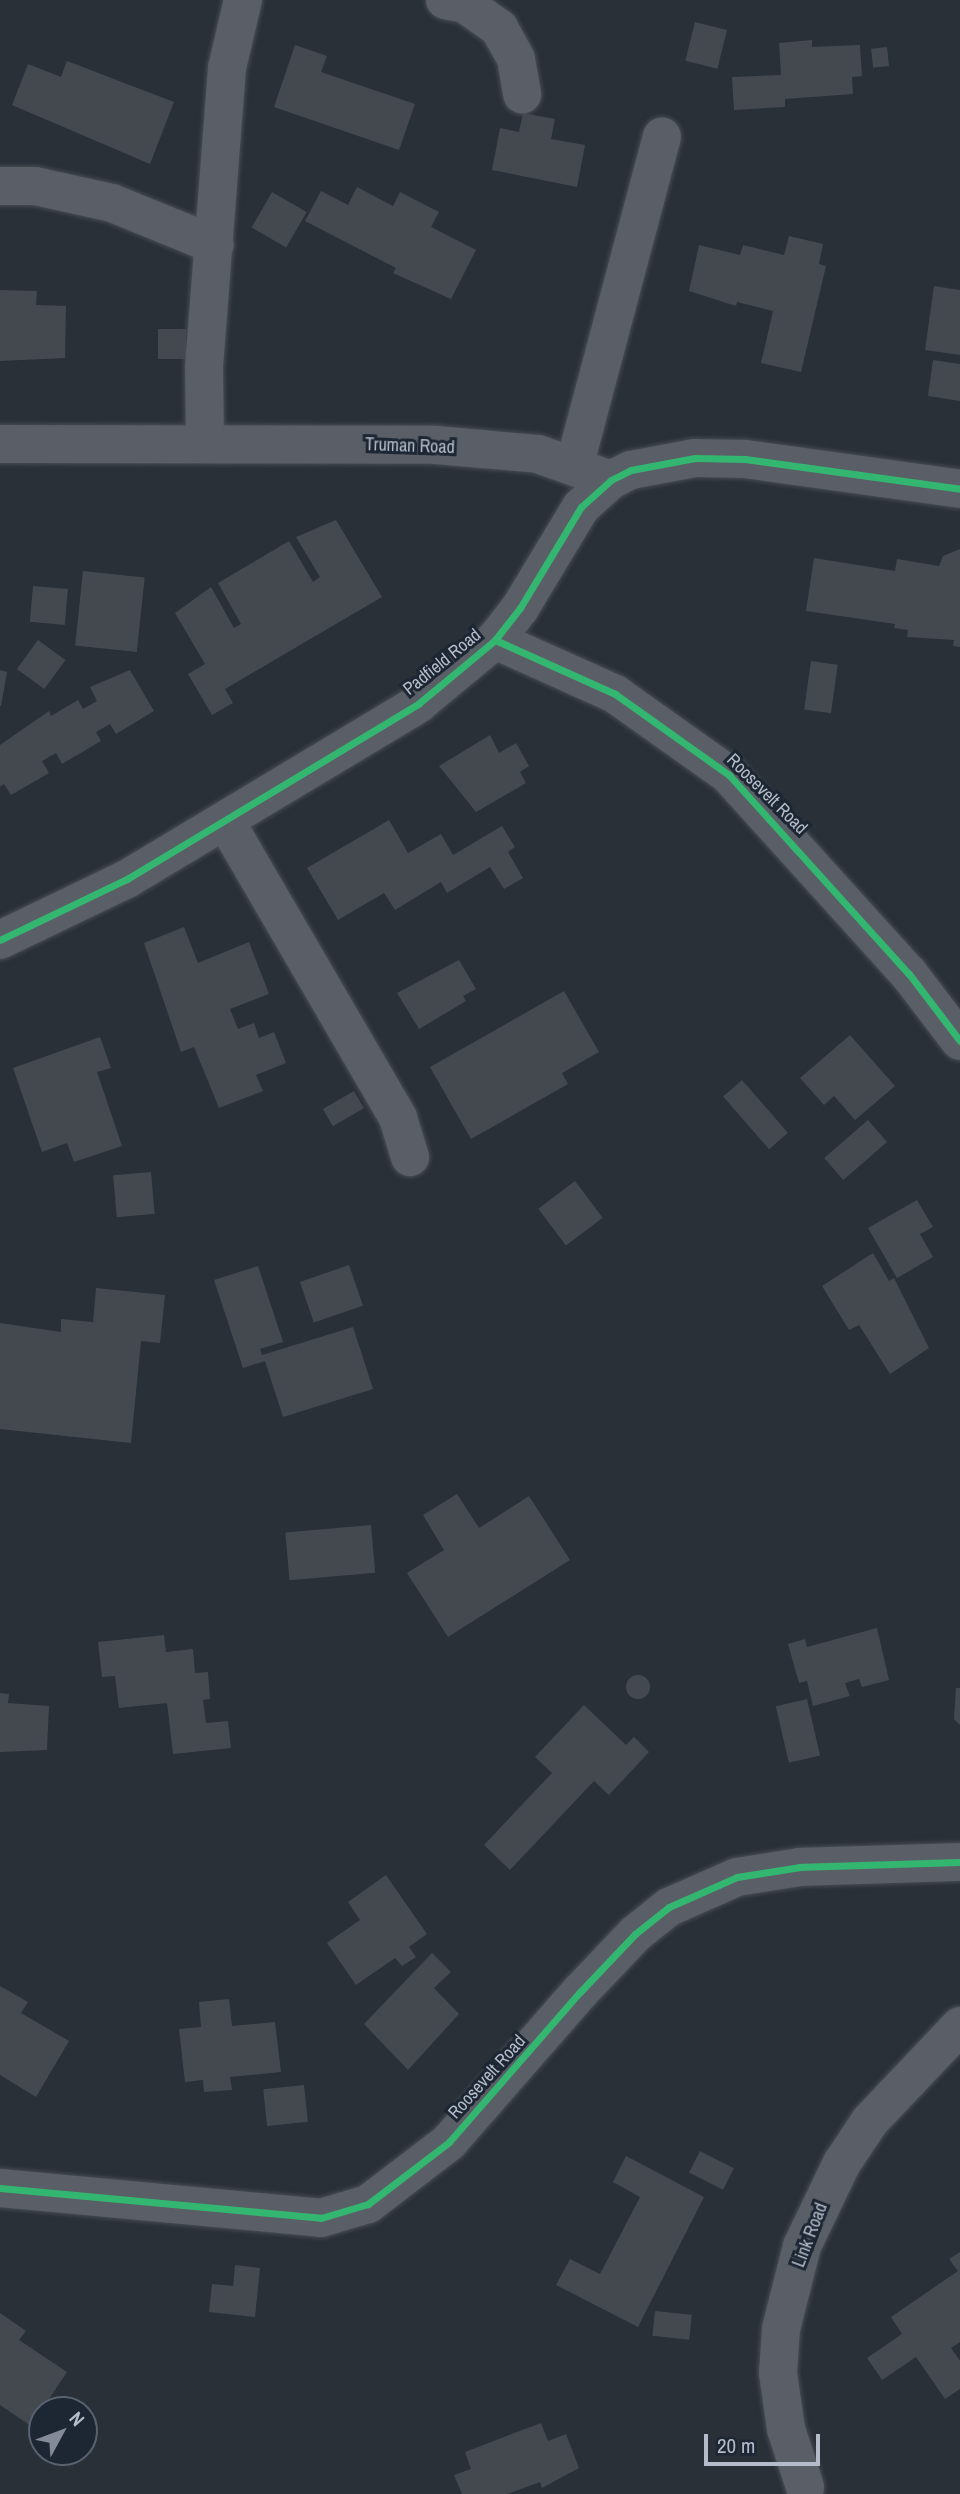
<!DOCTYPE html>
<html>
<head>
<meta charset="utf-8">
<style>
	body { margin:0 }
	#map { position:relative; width:960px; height:2494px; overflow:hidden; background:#2a3038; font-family:"Archivo Narrow",sans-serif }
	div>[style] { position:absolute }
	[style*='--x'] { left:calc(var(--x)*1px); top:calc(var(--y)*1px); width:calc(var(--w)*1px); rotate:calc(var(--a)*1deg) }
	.building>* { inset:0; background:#444950; transform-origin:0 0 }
	.round { border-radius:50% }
	.roads { filter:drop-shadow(0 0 2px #484c53) drop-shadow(0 0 2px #484c53) }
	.minor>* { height:38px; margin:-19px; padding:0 19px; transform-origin:19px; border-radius:19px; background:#5a5e66 }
	.cycleway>* { height:7px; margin:-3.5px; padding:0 3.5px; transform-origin:3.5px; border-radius:3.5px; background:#33b770 }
	span { translate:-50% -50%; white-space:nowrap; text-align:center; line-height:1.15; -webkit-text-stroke:6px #1d2633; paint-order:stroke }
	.street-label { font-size:18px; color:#b4bcc9 }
	.north { position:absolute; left:28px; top:2396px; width:70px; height:70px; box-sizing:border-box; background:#1d2633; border:2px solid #59626f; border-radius:50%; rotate:49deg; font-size:19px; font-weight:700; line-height:28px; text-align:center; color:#b4bcc9 }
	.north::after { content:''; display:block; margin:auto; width:24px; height:32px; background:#848b96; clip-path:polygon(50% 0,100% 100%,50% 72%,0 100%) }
	.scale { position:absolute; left:704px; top:2434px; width:116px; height:32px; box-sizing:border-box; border:4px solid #b4bcc9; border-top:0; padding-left:9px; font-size:21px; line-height:24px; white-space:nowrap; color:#b4bcc9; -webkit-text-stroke:5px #1d2633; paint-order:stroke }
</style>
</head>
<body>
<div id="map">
	<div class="building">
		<div style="left:695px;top:22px;width:33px;height:40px;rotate:14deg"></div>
		<div style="clip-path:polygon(812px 40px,812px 47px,860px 45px,862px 76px,852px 77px,853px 94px,785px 99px,785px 107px,734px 110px,732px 77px,781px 75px,779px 43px)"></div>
		<div style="clip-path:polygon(295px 45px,327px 56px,321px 72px,415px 104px,399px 150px,274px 107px)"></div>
		<div style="left:887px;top:47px;width:19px;height:16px;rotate:84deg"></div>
		<div style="clip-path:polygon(67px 61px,174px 102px,150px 164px,12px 105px,28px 64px,61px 77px)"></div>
		<div style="clip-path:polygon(523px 113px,555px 119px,551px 139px,585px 145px,577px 187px,492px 170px,500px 128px,519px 132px)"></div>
		<div style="clip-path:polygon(357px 187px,393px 206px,400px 192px,439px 212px,431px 227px,476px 250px,451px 299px,393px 273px,396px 268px,305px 221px,321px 191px,348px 205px)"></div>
		<div style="left:272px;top:192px;width:40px;height:41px;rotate:30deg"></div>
		<div style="clip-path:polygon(789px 236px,823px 244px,819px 264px,826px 266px,801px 372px,761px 363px,773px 311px,737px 302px,736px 306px,689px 291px,699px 245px,740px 255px,743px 245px,784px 255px)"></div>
		<div style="clip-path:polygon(934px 286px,960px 290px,960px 355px,925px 350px)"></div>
		<div style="clip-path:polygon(0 290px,37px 291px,36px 305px,66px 306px,65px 358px,0 361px)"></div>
		<div style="left:158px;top:329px;width:28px;height:30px"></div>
		<div style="clip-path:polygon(933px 360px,960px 364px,960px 401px,928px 396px)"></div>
		<div style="clip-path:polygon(336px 520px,382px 597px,225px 689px,233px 703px,212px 715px,188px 674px,205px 664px,175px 613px,211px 587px,234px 628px,241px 624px,218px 583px,289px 541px,313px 582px,320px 577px,296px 537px)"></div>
		<div style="clip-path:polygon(960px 549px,960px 647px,953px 646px,954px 640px,907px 637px,908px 630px,894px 628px,895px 624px,806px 611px,814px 558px,895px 571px,897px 559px,939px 566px,943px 556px)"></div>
		<div style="left:83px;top:571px;width:62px;height:75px;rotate:6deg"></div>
		<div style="left:33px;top:586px;width:35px;height:36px;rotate:5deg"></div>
		<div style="left:38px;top:640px;width:34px;height:36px;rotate:36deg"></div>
		<div style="left:811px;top:661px;width:27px;height:49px;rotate:8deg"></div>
		<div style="clip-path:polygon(0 670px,7px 672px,1px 706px,0 706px)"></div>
		<div style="clip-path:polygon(130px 670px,154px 711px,116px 734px,110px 724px,96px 732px,101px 741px,62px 764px,56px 753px,42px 761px,49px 773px,11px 795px,4px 784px,0 787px,0 745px,49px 711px,51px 716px,78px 700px,83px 709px,97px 701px,90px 687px)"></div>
		<div style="clip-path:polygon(490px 735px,499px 753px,516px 743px,529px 766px,520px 772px,526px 783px,476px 812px,439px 766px)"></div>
		<div style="clip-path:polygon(389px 820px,408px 853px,441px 834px,453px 855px,502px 826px,515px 847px,508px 852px,523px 878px,504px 889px,490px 867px,447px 893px,441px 882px,395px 910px,384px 893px,338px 920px,307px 868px)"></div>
		<div style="clip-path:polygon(184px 927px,198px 963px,249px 942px,269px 994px,230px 1009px,238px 1029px,254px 1023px,259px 1038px,274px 1032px,286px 1063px,256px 1075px,263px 1091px,219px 1108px,194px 1047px,181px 1052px,144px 943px)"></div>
		<div style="clip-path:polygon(459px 960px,476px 989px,463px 996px,466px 1001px,419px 1029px,397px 993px)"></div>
		<div style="clip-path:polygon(564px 991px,599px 1052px,562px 1073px,568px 1084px,471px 1139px,430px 1067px)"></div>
		<div style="clip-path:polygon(850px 1035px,895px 1086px,855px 1120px,834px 1096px,824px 1105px,800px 1078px)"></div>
		<div style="clip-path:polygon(100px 1037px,111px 1068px,97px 1072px,122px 1146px,74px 1162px,67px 1143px,42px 1152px,13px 1068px)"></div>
		<div style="left:742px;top:1080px;width:70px;height:25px;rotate:49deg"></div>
		<div style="left:354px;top:1091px;width:20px;height:36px;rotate:60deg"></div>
		<div style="left:868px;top:1120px;width:29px;height:58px;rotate:49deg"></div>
		<div style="left:151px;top:1172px;width:42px;height:38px;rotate:85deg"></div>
		<div style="left:575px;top:1181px;width:46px;height:46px;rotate:53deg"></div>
		<div style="clip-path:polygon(917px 1200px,933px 1227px,920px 1234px,933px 1257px,897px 1278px,868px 1228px)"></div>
		<div style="clip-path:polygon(873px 1253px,889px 1281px,894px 1278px,929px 1348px,890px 1374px,859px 1325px,849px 1330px,822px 1286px)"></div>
		<div style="left:349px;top:1265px;width:43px;height:52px;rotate:71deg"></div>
		<div style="clip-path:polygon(258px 1266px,283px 1342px,260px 1349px,262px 1355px,353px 1327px,373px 1389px,283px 1417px,265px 1361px,243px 1368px,214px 1280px)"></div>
		<div style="clip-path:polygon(96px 1288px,165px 1295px,160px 1343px,141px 1341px,131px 1443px,0 1429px,0 1323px,61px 1332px,61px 1319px,93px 1322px)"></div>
		<div style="clip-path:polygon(457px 1494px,479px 1528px,529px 1496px,570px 1560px,448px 1637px,407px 1573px,444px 1550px,423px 1515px)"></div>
		<div style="left:371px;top:1525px;width:48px;height:86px;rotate:85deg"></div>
		<div style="clip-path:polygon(877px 1628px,889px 1680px,862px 1687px,859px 1679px,845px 1683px,850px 1696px,813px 1706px,807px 1681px,799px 1683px,788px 1644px,805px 1639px,807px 1647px)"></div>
		<div style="clip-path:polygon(164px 1635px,166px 1652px,193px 1649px,195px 1673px,208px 1672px,210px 1699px,203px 1700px,206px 1723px,228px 1721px,231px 1748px,173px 1754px,167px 1703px,119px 1708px,115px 1676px,102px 1677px,98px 1642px)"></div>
		<div class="round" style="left:626px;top:1675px;width:24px;height:24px"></div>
		<div style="clip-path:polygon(956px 1688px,960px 1688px,960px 1725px,954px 1719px)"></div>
		<div style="clip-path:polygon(0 1693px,9px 1694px,8px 1703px,49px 1706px,47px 1750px,0 1752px)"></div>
		<div style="left:807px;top:1699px;width:58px;height:32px;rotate:77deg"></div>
		<div style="clip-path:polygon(584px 1705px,626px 1745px,634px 1737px,649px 1752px,609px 1795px,594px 1781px,510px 1870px,484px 1845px,552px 1773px,535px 1757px)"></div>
		<div style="clip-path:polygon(386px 1875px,427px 1934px,409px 1947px,416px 1957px,402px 1966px,395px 1958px,356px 1985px,327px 1943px,360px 1920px,348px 1902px)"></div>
		<div style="clip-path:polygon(432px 1953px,451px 1972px,434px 1988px,459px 2014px,408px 2070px,364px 2024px)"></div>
		<div style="clip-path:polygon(0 1986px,28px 2002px,21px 2013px,69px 2041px,36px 2097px,0 2075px)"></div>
		<div style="clip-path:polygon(229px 1999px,232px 2026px,275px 2022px,281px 2072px,230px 2077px,232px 2090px,204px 2092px,203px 2080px,185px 2082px,179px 2029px,201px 2027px,199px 2002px)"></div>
		<div style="left:304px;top:2085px;width:37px;height:41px;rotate:84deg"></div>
		<div style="left:700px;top:2151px;width:38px;height:24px;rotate:27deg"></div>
		<div style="clip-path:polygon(626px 2156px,704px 2197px,638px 2327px,556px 2285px,570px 2259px,600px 2274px,640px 2197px,613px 2182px)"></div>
		<div style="clip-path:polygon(960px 2252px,960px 2342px,951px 2348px,960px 2361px,960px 2389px,945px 2399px,916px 2357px,882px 2380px,867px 2358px,902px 2334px,891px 2317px,958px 2271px,949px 2259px)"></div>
		<div style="clip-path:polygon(235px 2265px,260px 2268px,255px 2317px,209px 2312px,212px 2284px,233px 2286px)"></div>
		<div style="left:655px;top:2311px;width:37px;height:25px;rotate:6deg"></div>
		<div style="clip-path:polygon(0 2313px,26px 2331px,19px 2340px,67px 2372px,31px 2426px,0 2405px)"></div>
		<div style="clip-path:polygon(541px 2423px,548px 2441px,566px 2434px,579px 2468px,542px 2488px,540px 2482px,507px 2494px,462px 2494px,454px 2475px,471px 2469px,465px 2452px)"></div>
	</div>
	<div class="roads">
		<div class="minor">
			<div style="--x:445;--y:0;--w:20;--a:11"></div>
			<div style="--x:465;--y:4;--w:42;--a:35.2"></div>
			<div style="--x:499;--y:28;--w:35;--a:61"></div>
			<div style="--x:516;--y:59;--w:36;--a:80"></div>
			<div style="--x:0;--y:186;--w:35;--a:0"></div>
			<div style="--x:35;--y:186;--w:79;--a:12.4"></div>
			<div style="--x:112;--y:203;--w:111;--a:22.2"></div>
			<div style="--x:0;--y:444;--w:436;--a:0.1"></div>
			<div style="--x:436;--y:445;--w:102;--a:5"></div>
			<div style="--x:538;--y:454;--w:77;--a:19.6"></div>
			<div style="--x:205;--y:444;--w:77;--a:-90.7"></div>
			<div style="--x:204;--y:367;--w:300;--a:-85.6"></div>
			<div style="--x:227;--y:68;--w:70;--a:-76.8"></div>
			<div style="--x:574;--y:467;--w:342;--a:-75.1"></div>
			<div style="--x:495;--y:640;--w:132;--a:24.2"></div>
			<div style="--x:615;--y:694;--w:140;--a:35.4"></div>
			<div style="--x:729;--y:775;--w:268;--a:47.9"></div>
			<div style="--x:909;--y:974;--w:84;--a:52.7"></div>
			<div style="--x:226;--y:822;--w:342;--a:59.8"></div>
			<div style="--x:398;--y:1118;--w:41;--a:72.9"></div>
			<div style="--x:0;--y:940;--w:141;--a:-25.7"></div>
			<div style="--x:127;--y:879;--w:340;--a:-31"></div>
			<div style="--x:418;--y:704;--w:100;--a:-39.7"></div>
			<div style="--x:495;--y:640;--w:41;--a:-52"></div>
			<div style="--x:520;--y:608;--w:118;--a:-58.9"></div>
			<div style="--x:581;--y:507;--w:40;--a:-42"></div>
			<div style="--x:611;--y:480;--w:22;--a:-27"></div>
			<div style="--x:631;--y:470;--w:65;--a:-10.6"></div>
			<div style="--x:695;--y:458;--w:50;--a:1.1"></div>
			<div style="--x:745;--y:459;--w:217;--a:7.9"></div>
			<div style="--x:0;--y:2188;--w:322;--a:5.3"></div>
			<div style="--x:321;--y:2218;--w:49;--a:-16.6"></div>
			<div style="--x:368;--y:2204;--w:102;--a:-37.4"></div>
			<div style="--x:449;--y:2142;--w:199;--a:-48.9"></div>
			<div style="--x:580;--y:1992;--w:80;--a:-46.5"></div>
			<div style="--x:635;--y:1934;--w:43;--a:-38.5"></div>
			<div style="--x:669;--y:1907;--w:74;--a:-23.8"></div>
			<div style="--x:737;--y:1877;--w:64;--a:-9"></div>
			<div style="--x:800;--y:1867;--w:160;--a:-1.8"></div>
			<div style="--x:805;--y:2487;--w:61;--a:-108.1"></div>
			<div style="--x:786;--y:2429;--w:57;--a:-98.1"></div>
			<div style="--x:778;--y:2373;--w:44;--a:-86.1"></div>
			<div style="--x:781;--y:2329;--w:86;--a:-75.8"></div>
			<div style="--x:802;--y:2246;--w:92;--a:-64.3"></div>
			<div style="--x:842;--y:2163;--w:50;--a:-56.3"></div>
			<div style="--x:870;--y:2121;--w:131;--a:-46.5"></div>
		</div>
	</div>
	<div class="cycleway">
		<div style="--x:495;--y:640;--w:132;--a:24.2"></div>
		<div style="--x:615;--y:694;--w:140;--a:35.4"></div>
		<div style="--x:729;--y:775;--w:268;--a:47.9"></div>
		<div style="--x:909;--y:974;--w:84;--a:52.7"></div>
		<div style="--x:0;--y:940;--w:141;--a:-25.7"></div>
		<div style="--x:127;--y:879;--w:340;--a:-31"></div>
		<div style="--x:418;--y:704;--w:100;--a:-39.7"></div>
		<div style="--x:495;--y:640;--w:41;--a:-52"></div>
		<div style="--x:520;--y:608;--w:118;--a:-58.9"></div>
		<div style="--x:581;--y:507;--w:40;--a:-42"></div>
		<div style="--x:611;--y:480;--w:22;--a:-27"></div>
		<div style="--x:631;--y:470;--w:65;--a:-10.6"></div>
		<div style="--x:695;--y:458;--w:50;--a:1.1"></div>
		<div style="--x:745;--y:459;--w:217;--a:7.9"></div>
		<div style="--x:0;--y:2188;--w:322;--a:5.3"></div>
		<div style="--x:321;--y:2218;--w:49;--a:-16.6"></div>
		<div style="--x:368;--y:2204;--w:102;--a:-37.4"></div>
		<div style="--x:449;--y:2142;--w:199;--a:-48.9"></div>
		<div style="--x:580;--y:1992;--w:80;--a:-46.5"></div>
		<div style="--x:635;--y:1934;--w:43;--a:-38.5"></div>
		<div style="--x:669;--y:1907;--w:74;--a:-23.8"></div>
		<div style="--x:737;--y:1877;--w:64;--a:-9"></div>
		<div style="--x:800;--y:1867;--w:160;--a:-1.8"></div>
	</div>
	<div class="street-label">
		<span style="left:410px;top:446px;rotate:2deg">Truman Road</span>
		<span style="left:442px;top:662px;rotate:-39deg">Padfield Road</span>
		<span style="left:767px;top:794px;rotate:45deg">Roosevelt Road</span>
		<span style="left:487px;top:2077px;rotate:-48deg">Roosevelt Road</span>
		<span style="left:810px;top:2235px;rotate:-69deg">Link Road</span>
	</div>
	<div class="north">N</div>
	<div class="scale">20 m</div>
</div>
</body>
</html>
